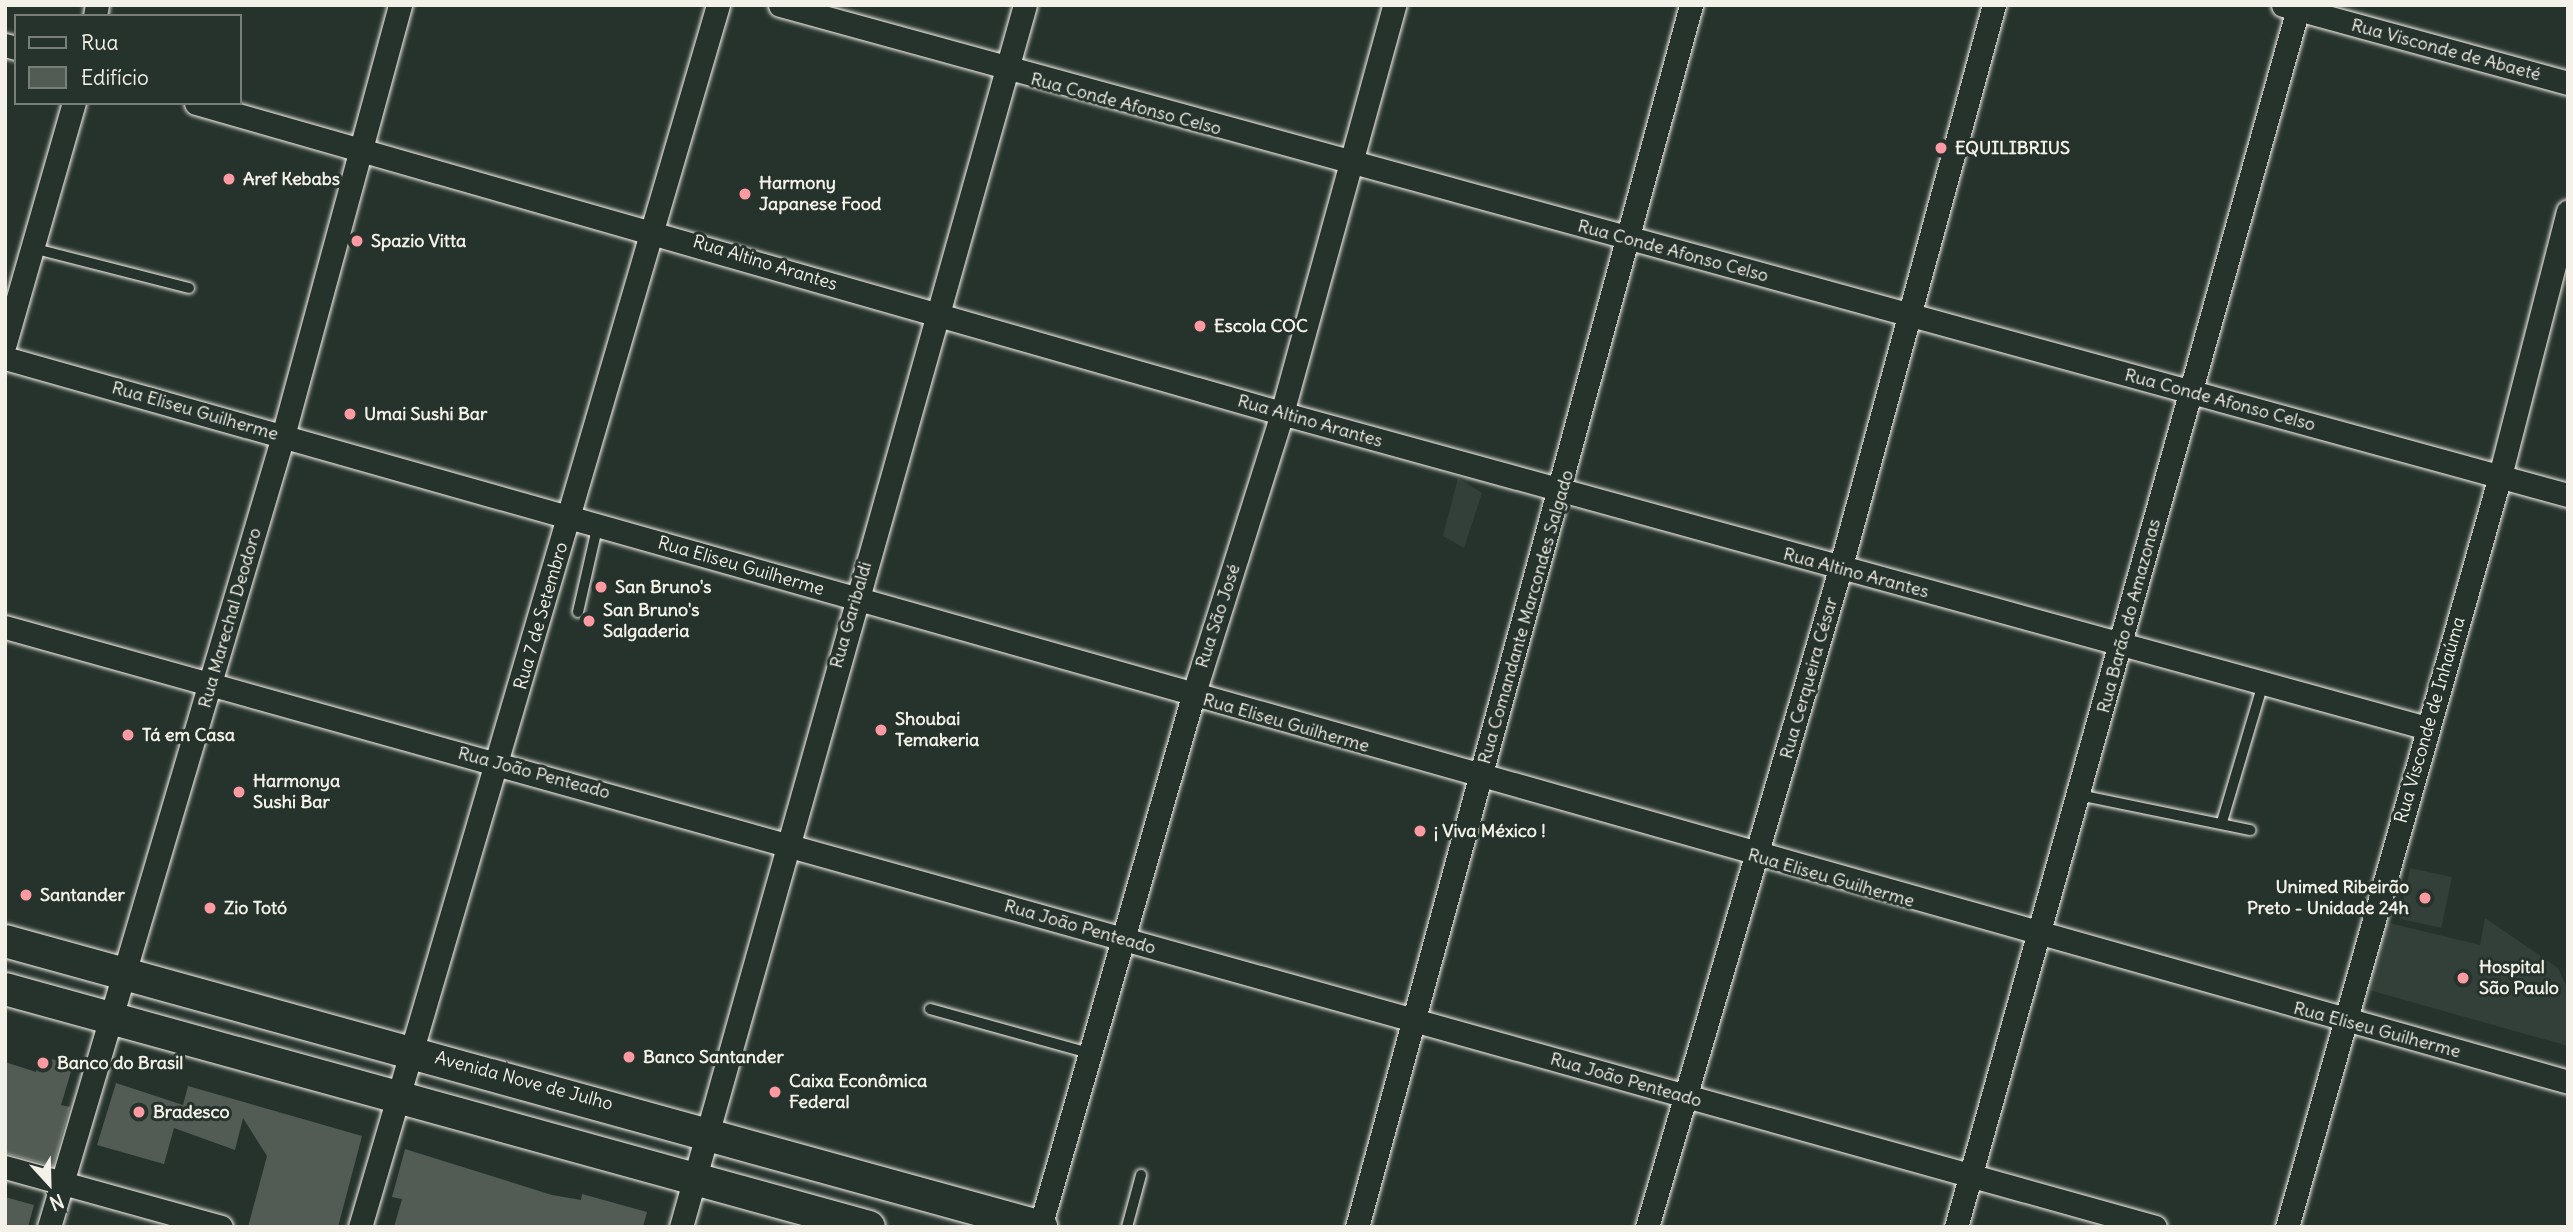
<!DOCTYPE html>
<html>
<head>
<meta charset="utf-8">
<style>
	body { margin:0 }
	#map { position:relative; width:2573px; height:1232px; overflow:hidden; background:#26332d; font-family:Delius,sans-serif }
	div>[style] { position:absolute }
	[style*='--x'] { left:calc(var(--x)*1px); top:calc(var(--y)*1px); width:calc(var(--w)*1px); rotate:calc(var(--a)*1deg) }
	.built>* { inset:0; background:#333f39; transform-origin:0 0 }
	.building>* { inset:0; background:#525c55 }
	.roads { filter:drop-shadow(0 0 2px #f4f1e8) drop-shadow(0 0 2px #f4f1e8) }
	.lane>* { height:10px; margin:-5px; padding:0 5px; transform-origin:5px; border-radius:5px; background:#26332d }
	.street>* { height:23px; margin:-11.5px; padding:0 11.5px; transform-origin:11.5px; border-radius:11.5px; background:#26332d }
	.secondary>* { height:32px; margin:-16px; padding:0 16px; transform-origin:16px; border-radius:16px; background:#26332d }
	.dots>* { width:19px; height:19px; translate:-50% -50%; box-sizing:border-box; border:4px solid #26332d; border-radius:50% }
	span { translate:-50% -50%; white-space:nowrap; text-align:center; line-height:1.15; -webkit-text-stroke:6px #26332d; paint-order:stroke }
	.street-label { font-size:18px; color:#f4f1e8 }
	.poi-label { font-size:18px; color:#f4f1e8; font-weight:700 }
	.left { translate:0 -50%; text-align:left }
	.right { translate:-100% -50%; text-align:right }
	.frame { position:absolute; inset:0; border:7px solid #f4f1e8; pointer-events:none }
	.legend { position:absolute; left:14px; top:14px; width:228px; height:91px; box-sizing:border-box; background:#26332d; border:2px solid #787f78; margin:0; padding:9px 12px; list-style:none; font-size:21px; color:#f4f1e8 }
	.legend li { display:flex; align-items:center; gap:14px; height:35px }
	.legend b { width:35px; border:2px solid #787f78 }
	.north { position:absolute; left:14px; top:1148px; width:70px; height:70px; -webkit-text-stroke:5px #26332d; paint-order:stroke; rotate:158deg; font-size:19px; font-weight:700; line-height:28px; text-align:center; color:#f4f1e8 }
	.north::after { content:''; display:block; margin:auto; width:24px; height:32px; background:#f4f1e8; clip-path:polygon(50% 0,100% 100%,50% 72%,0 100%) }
</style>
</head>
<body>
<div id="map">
	<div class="built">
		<div style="clip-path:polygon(1458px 478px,1482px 493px,1464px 548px,1443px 536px)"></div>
		<div style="left:2410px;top:868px;width:43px;height:52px;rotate:12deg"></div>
		<div style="clip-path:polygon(2485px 918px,2558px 968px,2568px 990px,2568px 1046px,2362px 988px,2377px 920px,2480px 945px)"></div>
	</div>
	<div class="building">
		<div style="clip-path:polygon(41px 1056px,73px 1065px,61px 1105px,70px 1107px,53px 1166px,5px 1153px,5px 1062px,36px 1072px)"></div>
		<div style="clip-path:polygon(116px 1083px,183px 1105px,188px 1086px,362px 1136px,338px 1227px,248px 1227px,267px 1156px,243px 1118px,235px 1150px,174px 1128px,164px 1164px,97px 1145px)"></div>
		<div style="clip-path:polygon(405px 1149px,552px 1195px,581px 1200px,582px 1194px,647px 1212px,643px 1227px,394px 1227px,402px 1199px,392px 1197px)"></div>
		<div style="clip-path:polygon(5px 1197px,34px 1205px,28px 1227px,5px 1227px)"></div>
	</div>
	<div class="roads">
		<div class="lane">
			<div style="--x:32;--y:248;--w:162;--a:14.3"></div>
			<div style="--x:578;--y:612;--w:90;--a:-77.2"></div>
			<div style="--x:2079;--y:795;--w:175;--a:11.6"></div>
			<div style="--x:2222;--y:822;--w:144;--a:-73.5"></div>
			<div style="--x:930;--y:1009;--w:165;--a:15.5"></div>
			<div style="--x:1127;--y:1227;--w:54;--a:-74.9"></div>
		</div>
		<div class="street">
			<div style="--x:780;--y:5;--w:1854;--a:15.33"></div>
			<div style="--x:2283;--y:5;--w:295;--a:15.3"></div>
			<div style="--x:95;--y:16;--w:11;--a:-80"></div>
			<div style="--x:5;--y:45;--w:11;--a:15"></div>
			<div style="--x:196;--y:103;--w:1140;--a:15.94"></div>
			<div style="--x:1292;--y:416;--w:1177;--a:15.37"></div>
			<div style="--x:5;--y:343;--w:250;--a:-74"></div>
			<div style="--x:5;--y:358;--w:2663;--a:15.77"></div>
			<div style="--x:5;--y:627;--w:2232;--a:15.59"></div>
			<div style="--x:5;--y:1167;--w:224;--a:15.5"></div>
			<div style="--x:49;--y:1227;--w:825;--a:-73.52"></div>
			<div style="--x:283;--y:436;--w:447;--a:-74.8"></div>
			<div style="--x:360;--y:1227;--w:1273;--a:-73.67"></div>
			<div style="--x:681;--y:1227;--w:1269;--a:-74.28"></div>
			<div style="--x:1040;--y:1227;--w:553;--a:-73.93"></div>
			<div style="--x:1193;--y:696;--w:297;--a:-72.5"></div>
			<div style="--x:1282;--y:413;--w:423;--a:-74.6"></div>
			<div style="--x:1357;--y:1227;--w:1267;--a:-74.71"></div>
			<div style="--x:1647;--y:1227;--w:686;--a:-73.65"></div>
			<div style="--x:1840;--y:569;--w:585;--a:-74.73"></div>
			<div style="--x:1956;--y:1227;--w:1269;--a:-74.32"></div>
			<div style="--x:2287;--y:1227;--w:781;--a:-74.17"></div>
			<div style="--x:2500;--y:476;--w:273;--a:-75.6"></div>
		</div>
		<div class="secondary">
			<div style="--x:5;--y:941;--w:1075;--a:15.43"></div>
			<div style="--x:5;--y:989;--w:896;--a:15.4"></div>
		</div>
	</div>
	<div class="dots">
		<div style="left:1941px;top:148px;background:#ff9aa2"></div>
		<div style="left:229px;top:179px;background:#ff9aa2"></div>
		<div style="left:745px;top:194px;background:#ff9aa2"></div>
		<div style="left:357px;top:241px;background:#ff9aa2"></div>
		<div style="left:1200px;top:326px;background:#ff9aa2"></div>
		<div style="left:350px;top:414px;background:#ff9aa2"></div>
		<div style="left:601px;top:587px;background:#ff9aa2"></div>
		<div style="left:589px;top:621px;background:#ff9aa2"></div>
		<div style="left:881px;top:730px;background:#ff9aa2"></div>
		<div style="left:128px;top:735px;background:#ff9aa2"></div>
		<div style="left:239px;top:792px;background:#ff9aa2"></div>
		<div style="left:1420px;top:831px;background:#ff9aa2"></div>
		<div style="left:26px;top:895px;background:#ff9aa2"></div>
		<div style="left:2425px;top:898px;background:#ff9aa2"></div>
		<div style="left:210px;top:908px;background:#ff9aa2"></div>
		<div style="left:2463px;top:978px;background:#ff9aa2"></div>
		<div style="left:629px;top:1057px;background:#ff9aa2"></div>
		<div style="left:43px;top:1063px;background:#ff9aa2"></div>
		<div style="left:775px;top:1092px;background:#ff9aa2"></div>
		<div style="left:139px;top:1112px;background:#ff9aa2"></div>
	</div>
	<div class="street-label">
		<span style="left:2446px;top:50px;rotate:15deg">Rua Visconde de Abaeté</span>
		<span style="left:1126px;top:104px;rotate:15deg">Rua Conde Afonso Celso</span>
		<span style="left:1673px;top:251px;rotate:15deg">Rua Conde Afonso Celso</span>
		<span style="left:765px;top:263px;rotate:17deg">Rua Altino Arantes</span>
		<span style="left:2220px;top:400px;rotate:15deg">Rua Conde Afonso Celso</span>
		<span style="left:195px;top:411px;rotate:16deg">Rua Eliseu Guilherme</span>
		<span style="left:1310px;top:421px;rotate:16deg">Rua Altino Arantes</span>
		<span style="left:741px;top:566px;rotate:16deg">Rua Eliseu Guilherme</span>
		<span style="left:1856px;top:573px;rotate:15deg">Rua Altino Arantes</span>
		<span style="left:851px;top:615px;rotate:-74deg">Rua Garibaldi</span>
		<span style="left:541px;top:616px;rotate:-74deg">Rua 7 de Setembro</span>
		<span style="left:1218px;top:616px;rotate:-72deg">Rua São José</span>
		<span style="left:2129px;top:616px;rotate:-75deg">Rua Barão do Amazonas</span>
		<span style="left:1526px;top:617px;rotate:-74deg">Rua Comandante Marcondes Salgado</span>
		<span style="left:230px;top:618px;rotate:-74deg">Rua Marechal Deodoro</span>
		<span style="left:1809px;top:678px;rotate:-74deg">Rua Cerqueira César</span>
		<span style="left:2430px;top:720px;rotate:-74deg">Rua Visconde de Inhaúma</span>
		<span style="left:1286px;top:723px;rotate:16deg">Rua Eliseu Guilherme</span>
		<span style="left:534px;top:773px;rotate:15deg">Rua João Penteado</span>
		<span style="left:1831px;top:878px;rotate:16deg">Rua Eliseu Guilherme</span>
		<span style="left:1080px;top:927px;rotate:16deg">Rua João Penteado</span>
		<span style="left:2377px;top:1030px;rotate:15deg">Rua Eliseu Guilherme</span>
		<span style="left:1626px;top:1080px;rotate:16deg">Rua João Penteado</span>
		<span style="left:524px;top:1081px;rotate:15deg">Avenida Nove de Julho</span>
	</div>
	<div class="poi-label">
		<span class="left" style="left:1955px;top:148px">EQUILIBRIUS</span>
		<span class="left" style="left:243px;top:179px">Aref Kebabs</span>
		<span class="left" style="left:759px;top:194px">Harmony<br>Japanese Food</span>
		<span class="left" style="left:371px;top:241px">Spazio Vitta</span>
		<span class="left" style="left:1214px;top:326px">Escola COC</span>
		<span class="left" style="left:364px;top:414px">Umai Sushi Bar</span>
		<span class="left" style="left:615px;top:587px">San Bruno's</span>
		<span class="left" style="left:603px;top:621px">San Bruno's<br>Salgaderia</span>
		<span class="left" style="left:895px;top:730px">Shoubai<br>Temakeria</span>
		<span class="left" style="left:142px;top:735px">Tá em Casa</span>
		<span class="left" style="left:253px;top:792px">Harmonya<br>Sushi Bar</span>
		<span class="left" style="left:1434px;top:831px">¡ Viva México !</span>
		<span class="right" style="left:2409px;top:898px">Unimed Ribeirão<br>Preto - Unidade 24h</span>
		<span class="left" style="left:40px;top:895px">Santander</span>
		<span class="left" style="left:224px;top:908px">Zio Totó</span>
		<span class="left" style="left:2479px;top:978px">Hospital<br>São Paulo</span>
		<span class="left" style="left:643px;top:1057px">Banco Santander</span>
		<span class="left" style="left:57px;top:1063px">Banco do Brasil</span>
		<span class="left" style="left:789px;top:1092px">Caixa Econômica<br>Federal</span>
		<span class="left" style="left:153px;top:1112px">Bradesco</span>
	</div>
	<div class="frame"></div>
	<ul class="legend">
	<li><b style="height:9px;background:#26332d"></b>Rua</li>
	<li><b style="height:19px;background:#525c55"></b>Edifício</li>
	</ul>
	<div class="north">N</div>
</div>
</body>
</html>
